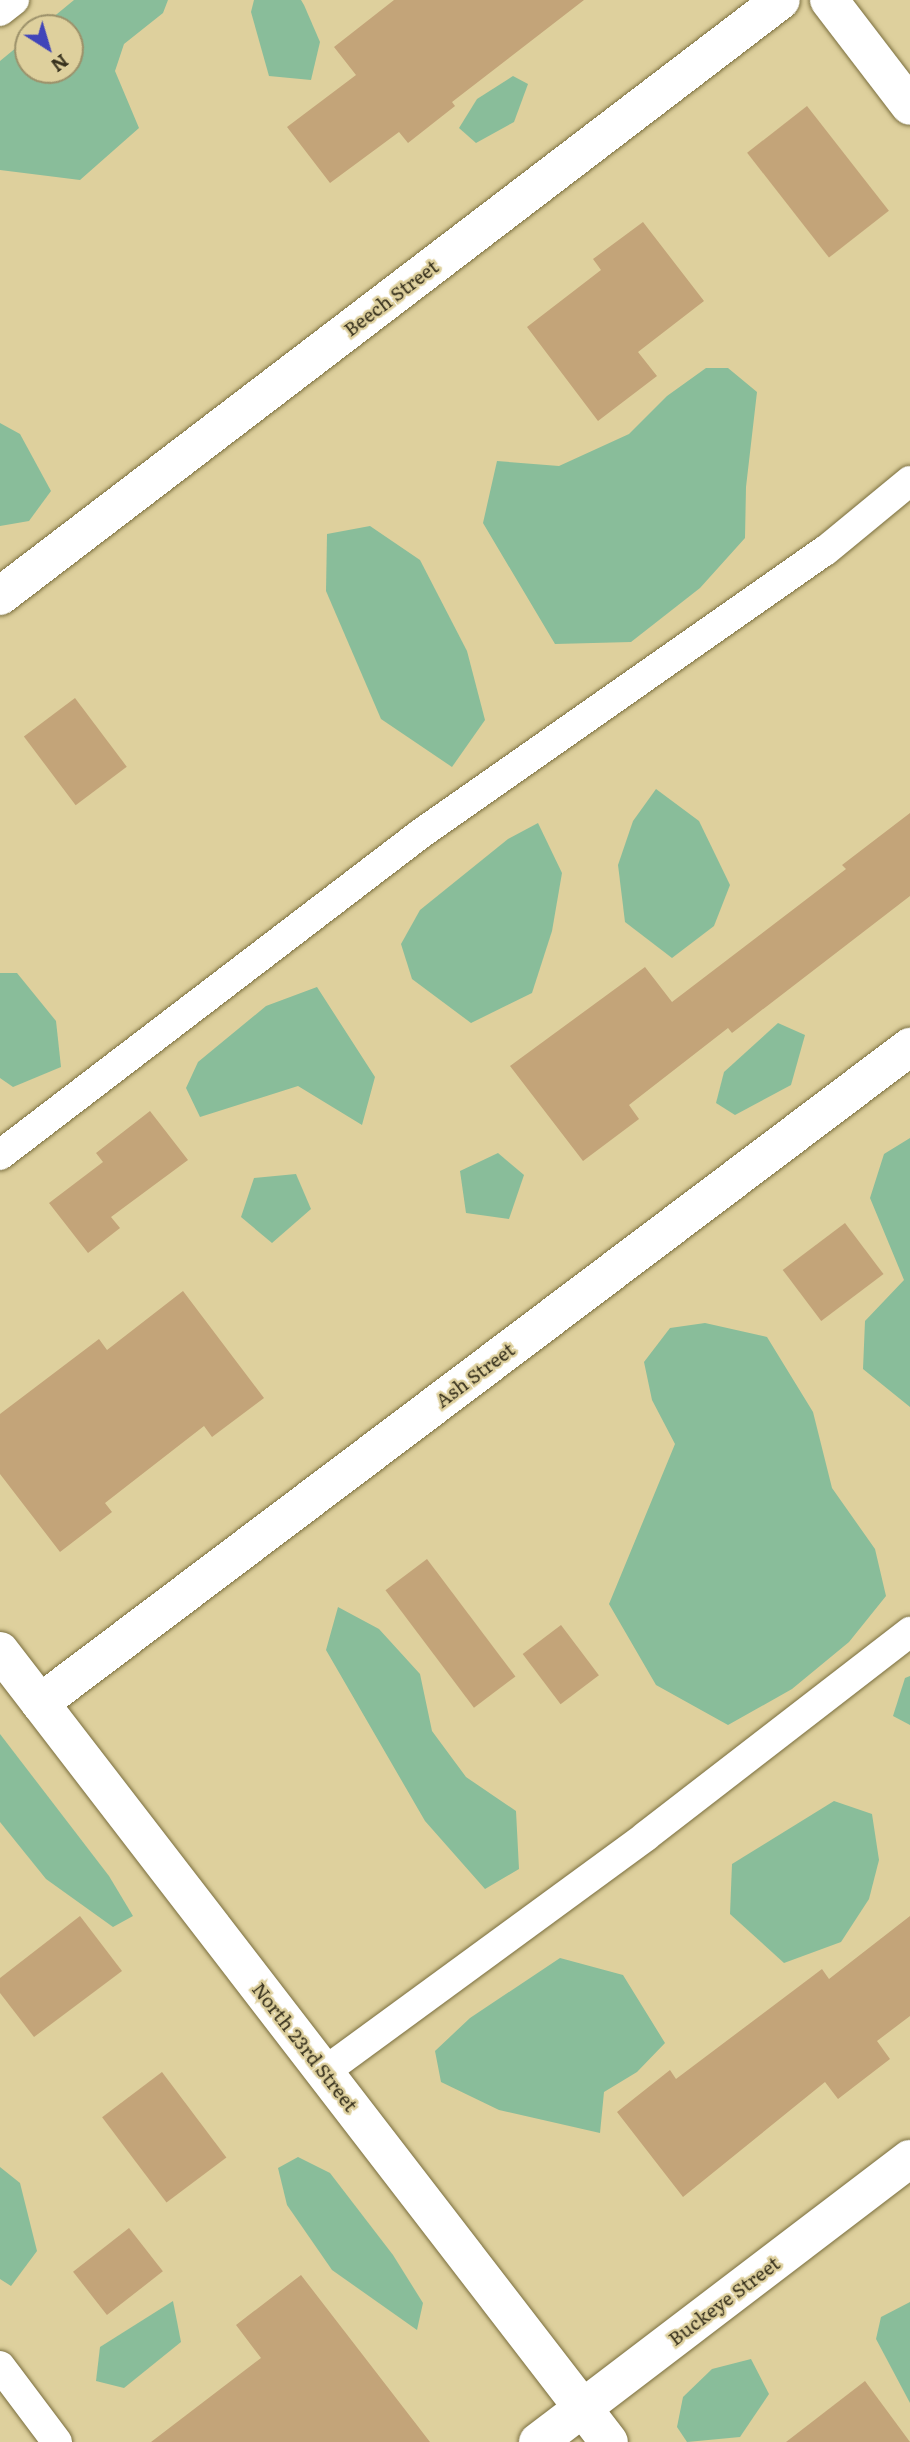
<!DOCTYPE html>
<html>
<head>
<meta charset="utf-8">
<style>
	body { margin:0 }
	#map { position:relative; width:910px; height:2442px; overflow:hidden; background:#ded09d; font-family:Literata,serif }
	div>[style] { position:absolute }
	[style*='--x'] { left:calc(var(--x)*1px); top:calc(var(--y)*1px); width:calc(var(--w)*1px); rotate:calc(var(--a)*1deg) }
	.green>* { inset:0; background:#89bd9a }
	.building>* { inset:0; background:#c3a479; transform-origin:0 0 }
	.roads { filter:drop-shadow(0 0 2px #7a6e3e) drop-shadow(0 0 2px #7a6e3e) }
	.service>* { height:30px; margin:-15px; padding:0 15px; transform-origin:15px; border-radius:15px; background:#fff }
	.minor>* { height:38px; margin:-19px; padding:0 19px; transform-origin:19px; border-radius:19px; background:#fff }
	span { translate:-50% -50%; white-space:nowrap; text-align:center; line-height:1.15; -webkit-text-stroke:5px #ded09d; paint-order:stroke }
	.street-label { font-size:19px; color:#38321e }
	.north { position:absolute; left:14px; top:14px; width:70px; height:70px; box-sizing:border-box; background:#ded09d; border:2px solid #9c916a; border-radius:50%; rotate:143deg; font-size:19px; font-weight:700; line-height:28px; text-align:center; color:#38321e }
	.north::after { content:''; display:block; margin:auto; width:24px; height:32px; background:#4045b9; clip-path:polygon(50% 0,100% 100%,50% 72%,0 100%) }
</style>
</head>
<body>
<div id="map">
	<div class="green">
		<div style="clip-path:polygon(74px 0,168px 0,163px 13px,124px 44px,115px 71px,139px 128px,80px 180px,0 170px,0 61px,28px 38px,28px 70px,70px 70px,70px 28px,40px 28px)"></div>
		<div style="clip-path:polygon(254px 0,301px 0,304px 5px,320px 42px,311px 80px,269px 76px,251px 12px)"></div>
		<div style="clip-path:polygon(513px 76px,528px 84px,514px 122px,476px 143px,459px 128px,477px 99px)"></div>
		<div style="clip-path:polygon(706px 368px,728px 368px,757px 392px,746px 487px,745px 538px,700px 588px,631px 642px,555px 644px,483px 523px,497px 461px,559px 466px,629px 434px,667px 396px)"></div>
		<div style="clip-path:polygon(0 423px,20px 434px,51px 491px,29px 521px,0 526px)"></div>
		<div style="clip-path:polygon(370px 526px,420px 560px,467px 651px,485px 720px,452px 767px,381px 719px,326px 591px,327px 534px)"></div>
		<div style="clip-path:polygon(656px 789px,699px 821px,730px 885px,714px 926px,672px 958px,625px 922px,618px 865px,633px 821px)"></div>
		<div style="clip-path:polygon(538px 823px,562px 873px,552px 931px,532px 993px,471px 1023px,412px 979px,401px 944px,420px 910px,508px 839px)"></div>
		<div style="clip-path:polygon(0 973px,17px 973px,56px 1021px,61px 1067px,13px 1087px,0 1078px)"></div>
		<div style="clip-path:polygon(317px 987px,375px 1077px,362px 1125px,298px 1086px,200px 1117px,186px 1088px,198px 1062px,266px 1006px)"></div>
		<div style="clip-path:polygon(778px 1023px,805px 1035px,791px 1085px,735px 1115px,716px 1103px,724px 1072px)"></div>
		<div style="clip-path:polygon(910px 1138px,910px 1407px,863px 1369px,865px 1321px,904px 1280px,870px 1198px,884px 1154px)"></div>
		<div style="clip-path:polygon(498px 1153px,524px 1175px,509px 1219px,466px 1213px,460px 1171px)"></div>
		<div style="clip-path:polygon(296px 1174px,311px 1209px,272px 1243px,241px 1217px,254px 1178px)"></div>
		<div style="clip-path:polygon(705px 1323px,767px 1337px,813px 1412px,832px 1488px,875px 1549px,886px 1596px,849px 1642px,792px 1689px,728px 1725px,656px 1685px,609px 1604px,675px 1444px,652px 1400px,644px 1362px,670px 1328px)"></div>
		<div style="clip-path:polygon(338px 1607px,379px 1629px,420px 1674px,432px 1731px,466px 1777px,516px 1811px,519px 1869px,485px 1889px,425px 1821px,326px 1650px)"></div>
		<div style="clip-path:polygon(910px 1676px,910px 1725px,893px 1716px,905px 1678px)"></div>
		<div style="clip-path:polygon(0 1734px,109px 1876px,133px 1916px,113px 1927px,46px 1879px,0 1822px)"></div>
		<div style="clip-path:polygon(834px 1801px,872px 1814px,879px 1860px,869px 1899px,841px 1942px,784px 1963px,730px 1914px,732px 1864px)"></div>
		<div style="clip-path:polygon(560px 1958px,623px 1975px,665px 2043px,637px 2072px,604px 2092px,600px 2133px,499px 2110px,441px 2082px,435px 2051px,470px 2018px)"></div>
		<div style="clip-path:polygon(298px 2157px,330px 2173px,393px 2255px,423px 2303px,417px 2330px,332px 2270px,287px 2205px,278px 2168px)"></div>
		<div style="clip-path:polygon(0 2167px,20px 2183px,37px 2251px,11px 2286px,0 2279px)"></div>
		<div style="clip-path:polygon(173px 2301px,181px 2342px,124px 2388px,96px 2381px,100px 2347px)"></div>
		<div style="clip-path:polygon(910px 2302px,910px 2403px,876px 2339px,881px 2317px)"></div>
		<div style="clip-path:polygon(751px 2359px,769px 2394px,740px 2437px,687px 2442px,677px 2427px,683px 2397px,712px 2369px)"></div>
	</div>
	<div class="building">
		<div style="clip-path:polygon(394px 0,584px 0,452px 102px,455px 106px,408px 143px,399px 132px,330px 183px,287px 127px,356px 75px,334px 47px)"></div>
		<div style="left:807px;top:106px;width:133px;height:76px;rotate:52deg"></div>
		<div style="clip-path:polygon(643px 222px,704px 301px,638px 352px,657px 376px,598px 421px,527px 327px,601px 270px,593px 259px)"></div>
		<div style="left:75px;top:698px;width:86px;height:64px;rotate:53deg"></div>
		<div style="clip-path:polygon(910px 813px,910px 896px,732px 1033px,728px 1028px,629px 1105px,639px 1119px,583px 1161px,510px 1066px,645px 967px,672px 1002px,846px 869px,842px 865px)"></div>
		<div style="clip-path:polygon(150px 1111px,188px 1160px,111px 1217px,120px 1228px,88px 1253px,49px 1203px,103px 1162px,96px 1153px)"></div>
		<div style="left:845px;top:1223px;width:64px;height:78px;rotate:53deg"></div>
		<div style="clip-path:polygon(183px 1291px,264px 1398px,212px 1437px,204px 1426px,105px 1503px,112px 1512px,60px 1552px,0 1474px,0 1414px,99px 1339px,107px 1350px)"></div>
		<div style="left:427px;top:1559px;width:147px;height:52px;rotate:53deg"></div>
		<div style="left:561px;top:1625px;width:63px;height:48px;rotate:53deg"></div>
		<div style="clip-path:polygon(80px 1916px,122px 1971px,34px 2037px,0 1993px,0 1978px)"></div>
		<div style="clip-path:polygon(910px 1916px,910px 2016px,877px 2041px,890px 2059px,838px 2099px,825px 2082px,683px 2197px,617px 2112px,670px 2070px,676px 2079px,822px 1969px,829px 1979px)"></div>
		<div style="left:162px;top:2072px;width:107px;height:75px;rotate:53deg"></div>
		<div style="left:129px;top:2228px;width:55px;height:71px;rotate:52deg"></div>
		<div style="clip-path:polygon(301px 2275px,430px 2442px,151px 2442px,261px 2358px,236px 2325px)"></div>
		<div style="clip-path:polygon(865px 2381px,910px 2442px,786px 2442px)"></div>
	</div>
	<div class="roads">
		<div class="service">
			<div style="--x:0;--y:11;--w:18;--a:-38"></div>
			<div style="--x:0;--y:1155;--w:532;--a:-37.37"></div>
			<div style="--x:423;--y:832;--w:490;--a:-35"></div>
			<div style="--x:825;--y:551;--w:110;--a:-39.5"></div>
			<div style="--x:324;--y:2072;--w:399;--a:-36.2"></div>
			<div style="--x:646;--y:1836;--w:334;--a:-37.7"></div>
			<div style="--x:0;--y:2366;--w:95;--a:53.1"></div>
		</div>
		<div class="minor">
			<div style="--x:829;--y:0;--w:133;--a:52.6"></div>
			<div style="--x:0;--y:596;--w:982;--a:-37.35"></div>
			<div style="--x:0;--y:1651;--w:998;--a:52.41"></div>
			<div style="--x:40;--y:1703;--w:1090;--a:-37.02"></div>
			<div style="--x:538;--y:2442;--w:467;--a:-37.3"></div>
		</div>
	</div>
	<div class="street-label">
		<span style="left:391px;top:298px;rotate:-37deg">Beech Street</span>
		<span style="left:475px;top:1375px;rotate:-37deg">Ash Street</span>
		<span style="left:305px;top:2047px;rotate:52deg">North 23rd Street</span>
		<span style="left:724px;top:2301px;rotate:-37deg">Buckeye Street</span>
	</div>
	<div class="north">N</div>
</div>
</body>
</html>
